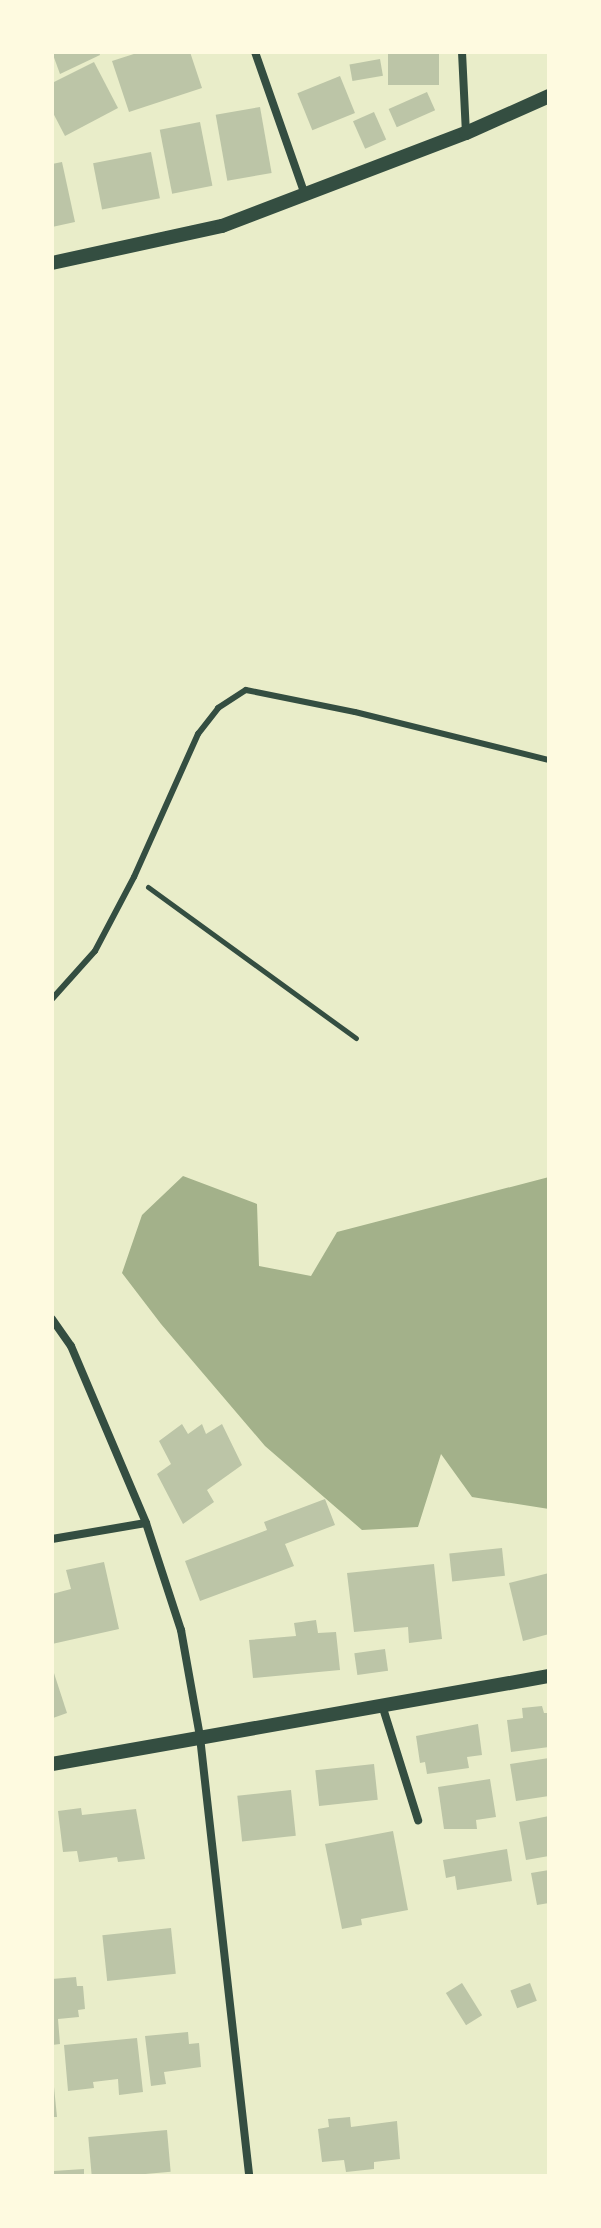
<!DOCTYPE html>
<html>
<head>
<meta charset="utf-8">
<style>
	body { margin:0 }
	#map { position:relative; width:601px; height:2228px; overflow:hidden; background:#e9edc9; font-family:Figtree,sans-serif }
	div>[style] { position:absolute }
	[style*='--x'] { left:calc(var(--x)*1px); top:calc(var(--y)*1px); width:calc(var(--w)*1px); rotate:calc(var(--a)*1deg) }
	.water>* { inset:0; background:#a3b18a }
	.building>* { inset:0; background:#bcc5a7; transform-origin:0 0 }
	.path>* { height:5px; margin:-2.5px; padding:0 2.5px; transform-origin:2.5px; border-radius:2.5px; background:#344e41 }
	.service>* { height:6px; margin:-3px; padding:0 3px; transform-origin:3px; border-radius:3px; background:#344e41 }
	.minor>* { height:8px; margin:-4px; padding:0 4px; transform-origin:4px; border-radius:4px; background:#344e41 }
	.tertiary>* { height:14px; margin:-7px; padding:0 7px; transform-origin:7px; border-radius:7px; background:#344e41 }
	span { translate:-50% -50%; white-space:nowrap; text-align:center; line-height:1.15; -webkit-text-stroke:8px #fefae0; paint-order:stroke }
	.frame { position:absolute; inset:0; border:54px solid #fefae0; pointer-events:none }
</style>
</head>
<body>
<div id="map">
	<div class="water">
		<div style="clip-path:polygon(183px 1176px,257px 1204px,259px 1266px,311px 1276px,337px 1232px,549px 1177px,549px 1509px,472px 1497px,441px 1454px,418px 1527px,362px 1530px,265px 1446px,161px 1324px,122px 1273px,142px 1215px)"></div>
	</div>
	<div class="building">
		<div style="clip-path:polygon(52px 52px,99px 52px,100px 55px,60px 74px)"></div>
		<div style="clip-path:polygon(140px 52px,190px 52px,202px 88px,129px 112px,112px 61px)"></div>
		<div style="left:388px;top:52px;width:51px;height:33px"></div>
		<div style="left:380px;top:59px;width:17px;height:31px;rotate:80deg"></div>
		<div style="clip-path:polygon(94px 62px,118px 108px,65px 136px,52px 111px,52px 83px)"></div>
		<div style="left:340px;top:76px;width:40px;height:46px;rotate:68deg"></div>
		<div style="left:427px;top:92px;width:20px;height:42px;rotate:66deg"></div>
		<div style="left:260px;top:107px;width:67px;height:45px;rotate:80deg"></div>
		<div style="left:374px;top:112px;width:30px;height:23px;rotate:66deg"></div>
		<div style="left:200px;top:122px;width:65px;height:41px;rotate:79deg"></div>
		<div style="left:151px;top:152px;width:47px;height:59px;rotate:79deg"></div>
		<div style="clip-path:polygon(62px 162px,75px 222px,52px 227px,52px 164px)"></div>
		<div style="clip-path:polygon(182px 1424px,188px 1434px,202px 1424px,206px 1434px,222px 1424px,242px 1465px,207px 1490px,214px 1502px,183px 1524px,157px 1474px,171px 1464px,159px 1441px)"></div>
		<div style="clip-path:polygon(325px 1499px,335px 1525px,285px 1544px,294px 1566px,200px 1601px,185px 1561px,267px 1530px,264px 1522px)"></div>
		<div style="left:502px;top:1548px;width:28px;height:53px;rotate:84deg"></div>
		<div style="clip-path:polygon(104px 1562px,119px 1629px,52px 1644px,52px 1594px,71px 1589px,66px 1570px)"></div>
		<div style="clip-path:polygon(434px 1564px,442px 1639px,409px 1643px,408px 1627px,354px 1632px,347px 1573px)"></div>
		<div style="clip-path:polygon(549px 1573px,549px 1634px,523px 1641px,509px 1583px)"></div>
		<div style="clip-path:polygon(316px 1620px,318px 1633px,336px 1632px,340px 1670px,253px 1678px,249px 1640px,296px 1636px,294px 1623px)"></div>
		<div style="left:385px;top:1649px;width:22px;height:31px;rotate:82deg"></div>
		<div style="clip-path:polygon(52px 1667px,67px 1713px,53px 1718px,52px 1715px)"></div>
		<div style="clip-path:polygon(542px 1706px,544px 1713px,549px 1713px,549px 1747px,511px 1752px,507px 1720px,523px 1718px,522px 1708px)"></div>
		<div style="clip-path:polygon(478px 1724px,482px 1755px,467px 1757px,469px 1768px,427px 1774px,425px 1762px,420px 1763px,416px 1736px)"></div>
		<div style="clip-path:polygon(549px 1758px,549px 1796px,516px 1801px,510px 1764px)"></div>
		<div style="left:374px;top:1764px;width:36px;height:59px;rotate:84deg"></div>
		<div style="clip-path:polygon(490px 1779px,496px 1817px,476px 1820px,477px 1829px,444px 1829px,438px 1787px)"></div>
		<div style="left:291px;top:1790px;width:46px;height:54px;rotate:84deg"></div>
		<div style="clip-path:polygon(81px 1808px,82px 1815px,136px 1809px,145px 1859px,118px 1862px,117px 1857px,79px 1862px,77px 1851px,63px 1852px,58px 1811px)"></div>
		<div style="clip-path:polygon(549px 1816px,549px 1856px,526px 1860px,519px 1822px)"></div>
		<div style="clip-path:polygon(393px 1831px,408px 1910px,361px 1919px,362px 1925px,342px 1929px,325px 1844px)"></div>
		<div style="clip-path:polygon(507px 1849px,512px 1881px,457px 1890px,455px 1876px,446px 1878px,443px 1860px)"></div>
		<div style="clip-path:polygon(549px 1870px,549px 1903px,537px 1905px,531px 1873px)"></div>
		<div style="left:171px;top:1928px;width:46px;height:69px;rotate:84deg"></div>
		<div style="clip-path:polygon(76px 1977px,77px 1986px,83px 1986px,85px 2009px,78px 2010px,79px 2017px,58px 2019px,60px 2044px,52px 2045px,52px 1979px)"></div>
		<div style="left:462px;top:1983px;width:38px;height:19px;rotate:58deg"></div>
		<div style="left:530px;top:1983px;width:19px;height:21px;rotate:69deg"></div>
		<div style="clip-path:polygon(188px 2032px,189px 2044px,199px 2043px,201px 2067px,164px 2072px,166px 2084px,151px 2086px,145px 2036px)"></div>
		<div style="clip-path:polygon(137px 2038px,143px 2092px,119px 2095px,118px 2079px,93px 2082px,94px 2088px,68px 2091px,64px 2045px)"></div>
		<div style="clip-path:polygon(52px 2087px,54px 2087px,57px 2117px,52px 2117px)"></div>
		<div style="clip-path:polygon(350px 2117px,351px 2127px,397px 2121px,400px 2159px,374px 2162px,374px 2169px,346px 2172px,344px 2160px,322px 2162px,318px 2129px,329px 2127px,328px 2119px)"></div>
		<div style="left:167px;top:2130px;width:42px;height:79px;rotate:85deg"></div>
		<div style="clip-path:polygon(84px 2169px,84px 2176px,54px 2176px,53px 2171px)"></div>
	</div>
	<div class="path">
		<div style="--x:148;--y:887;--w:257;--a:36"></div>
	</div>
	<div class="service">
		<div style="--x:52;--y:999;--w:64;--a:-48.1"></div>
		<div style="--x:95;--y:951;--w:84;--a:-62.2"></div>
		<div style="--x:134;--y:877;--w:157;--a:-65.9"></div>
		<div style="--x:198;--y:734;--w:33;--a:-52"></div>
		<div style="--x:218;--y:708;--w:33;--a:-33"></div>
		<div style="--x:246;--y:690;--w:111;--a:11.4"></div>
		<div style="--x:355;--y:712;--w:200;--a:13.9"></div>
	</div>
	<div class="minor">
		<div style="--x:255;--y:52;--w:151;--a:70.7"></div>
		<div style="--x:462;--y:52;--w:81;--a:87.2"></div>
		<div style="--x:52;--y:1319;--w:33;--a:55"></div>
		<div style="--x:71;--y:1346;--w:192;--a:67"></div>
		<div style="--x:146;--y:1523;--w:113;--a:71.9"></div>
		<div style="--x:181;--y:1630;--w:109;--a:79.9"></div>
		<div style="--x:200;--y:1737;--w:442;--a:83.6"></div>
		<div style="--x:52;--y:1539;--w:95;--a:-9.7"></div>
		<div style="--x:382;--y:1705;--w:121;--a:72.6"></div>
	</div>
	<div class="tertiary">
		<div style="--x:52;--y:263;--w:174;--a:-12.3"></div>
		<div style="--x:222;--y:226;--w:261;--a:-20.9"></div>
		<div style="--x:466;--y:133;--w:91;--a:-24"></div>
		<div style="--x:52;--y:1764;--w:505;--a:-10.04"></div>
	</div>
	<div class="frame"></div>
</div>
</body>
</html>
